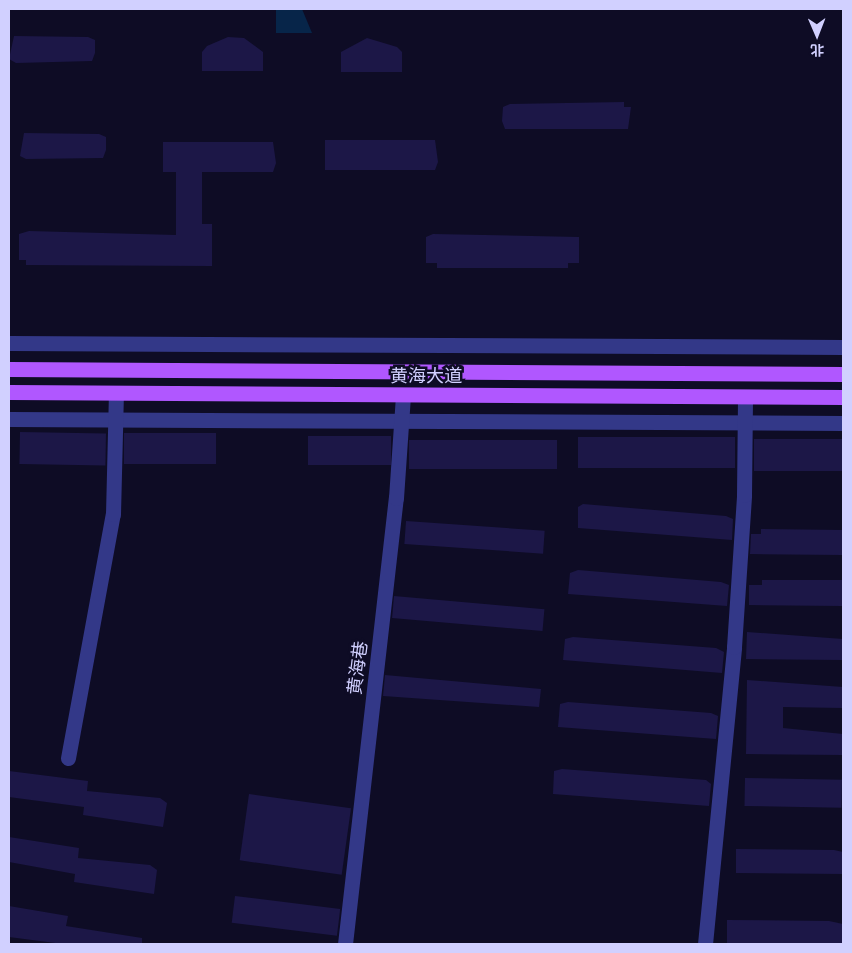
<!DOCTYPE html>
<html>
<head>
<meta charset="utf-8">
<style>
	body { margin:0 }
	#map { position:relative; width:852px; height:953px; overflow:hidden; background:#0e0c25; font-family:Cabin,"Noto Sans SC",sans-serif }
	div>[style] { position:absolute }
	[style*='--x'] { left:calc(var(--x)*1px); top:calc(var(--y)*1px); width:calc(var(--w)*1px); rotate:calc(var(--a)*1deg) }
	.water>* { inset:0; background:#072549 }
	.building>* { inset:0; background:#1c1747; transform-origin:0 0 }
	.street>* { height:15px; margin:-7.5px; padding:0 7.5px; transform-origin:7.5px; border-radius:7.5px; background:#333888 }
	.primary>* { height:15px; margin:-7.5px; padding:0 7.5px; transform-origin:7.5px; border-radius:7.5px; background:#b057ff }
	span { translate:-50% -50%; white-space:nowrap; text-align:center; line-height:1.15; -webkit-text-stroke:5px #0e0c25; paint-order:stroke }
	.street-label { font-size:18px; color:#d1d0ff }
	.frame { position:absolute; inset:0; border:10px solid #d1d0ff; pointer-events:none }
	.north { position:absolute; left:792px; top:10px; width:50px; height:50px; -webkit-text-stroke:4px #0e0c25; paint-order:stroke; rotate:179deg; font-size:14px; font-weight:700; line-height:20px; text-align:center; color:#d1d0ff }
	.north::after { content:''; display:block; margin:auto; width:18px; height:22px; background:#d1d0ff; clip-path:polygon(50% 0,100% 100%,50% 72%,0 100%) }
</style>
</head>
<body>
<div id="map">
	<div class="water">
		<div style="clip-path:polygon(276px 9px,302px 9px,312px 33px,276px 33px)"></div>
	</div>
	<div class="building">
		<div style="clip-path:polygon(14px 36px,88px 37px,95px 40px,95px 53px,92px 61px,16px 63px,9px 59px)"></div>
		<div style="clip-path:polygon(244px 38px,263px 52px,263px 71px,202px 71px,202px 52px,207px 46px,228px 37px)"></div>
		<div style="clip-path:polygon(367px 38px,397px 47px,402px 52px,402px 72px,341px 72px,341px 52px)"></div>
		<div style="clip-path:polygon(624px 102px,624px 107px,631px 107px,628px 129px,505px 129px,502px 121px,503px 107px,510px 104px)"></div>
		<div style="clip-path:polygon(24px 133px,99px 134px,106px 137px,106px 150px,103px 158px,26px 159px,20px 156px)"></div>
		<div style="clip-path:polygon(325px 140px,435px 140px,438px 162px,435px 170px,325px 170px)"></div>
		<div style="clip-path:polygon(163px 142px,273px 142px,276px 163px,273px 172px,202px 172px,202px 224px,212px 224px,212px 266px,26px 265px,26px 260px,19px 260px,19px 234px,29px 231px,176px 235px,176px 172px,163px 172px)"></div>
		<div style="clip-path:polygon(433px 234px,579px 237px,579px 263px,568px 263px,568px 268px,437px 268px,437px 263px,426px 263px,426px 237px)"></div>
		<div style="left:20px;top:432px;width:86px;height:32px;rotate:1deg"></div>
		<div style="left:124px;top:433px;width:92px;height:31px"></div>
		<div style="left:308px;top:436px;width:83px;height:29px"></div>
		<div style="left:578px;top:437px;width:157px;height:31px"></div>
		<div style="left:754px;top:439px;width:89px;height:32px"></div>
		<div style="left:409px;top:440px;width:148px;height:29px"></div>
		<div style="clip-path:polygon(583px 504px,726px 516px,733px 519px,732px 540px,578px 528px,578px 507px)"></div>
		<div style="left:406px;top:521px;width:139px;height:23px;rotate:4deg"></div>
		<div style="clip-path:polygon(761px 529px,843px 530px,843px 555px,750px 554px,751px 534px,761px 534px)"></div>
		<div style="clip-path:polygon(578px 570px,721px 582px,729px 585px,727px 606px,568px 594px,570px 573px)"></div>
		<div style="clip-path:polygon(762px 580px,843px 580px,843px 606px,749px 605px,749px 585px,762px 585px)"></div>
		<div style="left:394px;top:596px;width:151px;height:22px;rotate:5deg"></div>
		<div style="clip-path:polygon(747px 632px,843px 639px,843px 660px,746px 659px)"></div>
		<div style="clip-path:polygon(573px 637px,716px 648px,724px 652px,722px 673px,563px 660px,565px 639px)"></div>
		<div style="clip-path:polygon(385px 675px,541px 689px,539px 707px,383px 696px)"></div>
		<div style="clip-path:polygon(747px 680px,843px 687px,843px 708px,783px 707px,783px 728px,843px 734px,843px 755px,746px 754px)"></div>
		<div style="clip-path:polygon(568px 702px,711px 713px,718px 716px,716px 739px,558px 727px,560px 704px)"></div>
		<div style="clip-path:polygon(562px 769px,706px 780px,711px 784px,709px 806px,553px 794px,554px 771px)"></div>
		<div style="clip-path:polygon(9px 771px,88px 781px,87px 791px,160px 798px,167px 803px,163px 827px,83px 815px,84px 807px,9px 797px)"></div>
		<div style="left:745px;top:778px;width:97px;height:28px;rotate:1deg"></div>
		<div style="left:249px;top:794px;width:103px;height:67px;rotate:8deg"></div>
		<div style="clip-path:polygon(9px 837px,79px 848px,78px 858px,150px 865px,157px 870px,154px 894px,74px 882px,75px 874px,9px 862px)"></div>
		<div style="clip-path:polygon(736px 849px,834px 850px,843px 852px,843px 874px,736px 873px)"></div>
		<div style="left:235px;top:896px;width:106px;height:27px;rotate:7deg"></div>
		<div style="clip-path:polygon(9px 906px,68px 916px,66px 926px,142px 938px,142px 944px,63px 944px,9px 937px)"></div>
		<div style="clip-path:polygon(727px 920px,829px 921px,843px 924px,843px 944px,727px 944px)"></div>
	</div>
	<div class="street">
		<div style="--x:9;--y:343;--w:834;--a:0.27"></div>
		<div style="--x:9;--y:419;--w:834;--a:0.27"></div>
		<div style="--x:68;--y:758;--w:248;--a:-79.6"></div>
		<div style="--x:113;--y:514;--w:121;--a:-88.6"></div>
		<div style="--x:345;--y:944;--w:449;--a:-83.5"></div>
		<div style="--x:396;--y:498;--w:103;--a:-86.1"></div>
		<div style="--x:705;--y:944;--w:298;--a:-84.4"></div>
		<div style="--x:734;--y:647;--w:152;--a:-86.2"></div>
		<div style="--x:744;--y:495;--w:98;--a:-89.4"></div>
	</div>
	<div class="primary">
		<div style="--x:9;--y:369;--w:834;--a:0.34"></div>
		<div style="--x:9;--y:392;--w:834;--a:0.34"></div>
	</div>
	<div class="street-label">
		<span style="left:426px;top:376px">黄海大道</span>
		<span style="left:358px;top:668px;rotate:-83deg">黄海巷</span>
	</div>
	<div class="frame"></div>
	<div class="north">北</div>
</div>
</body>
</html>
